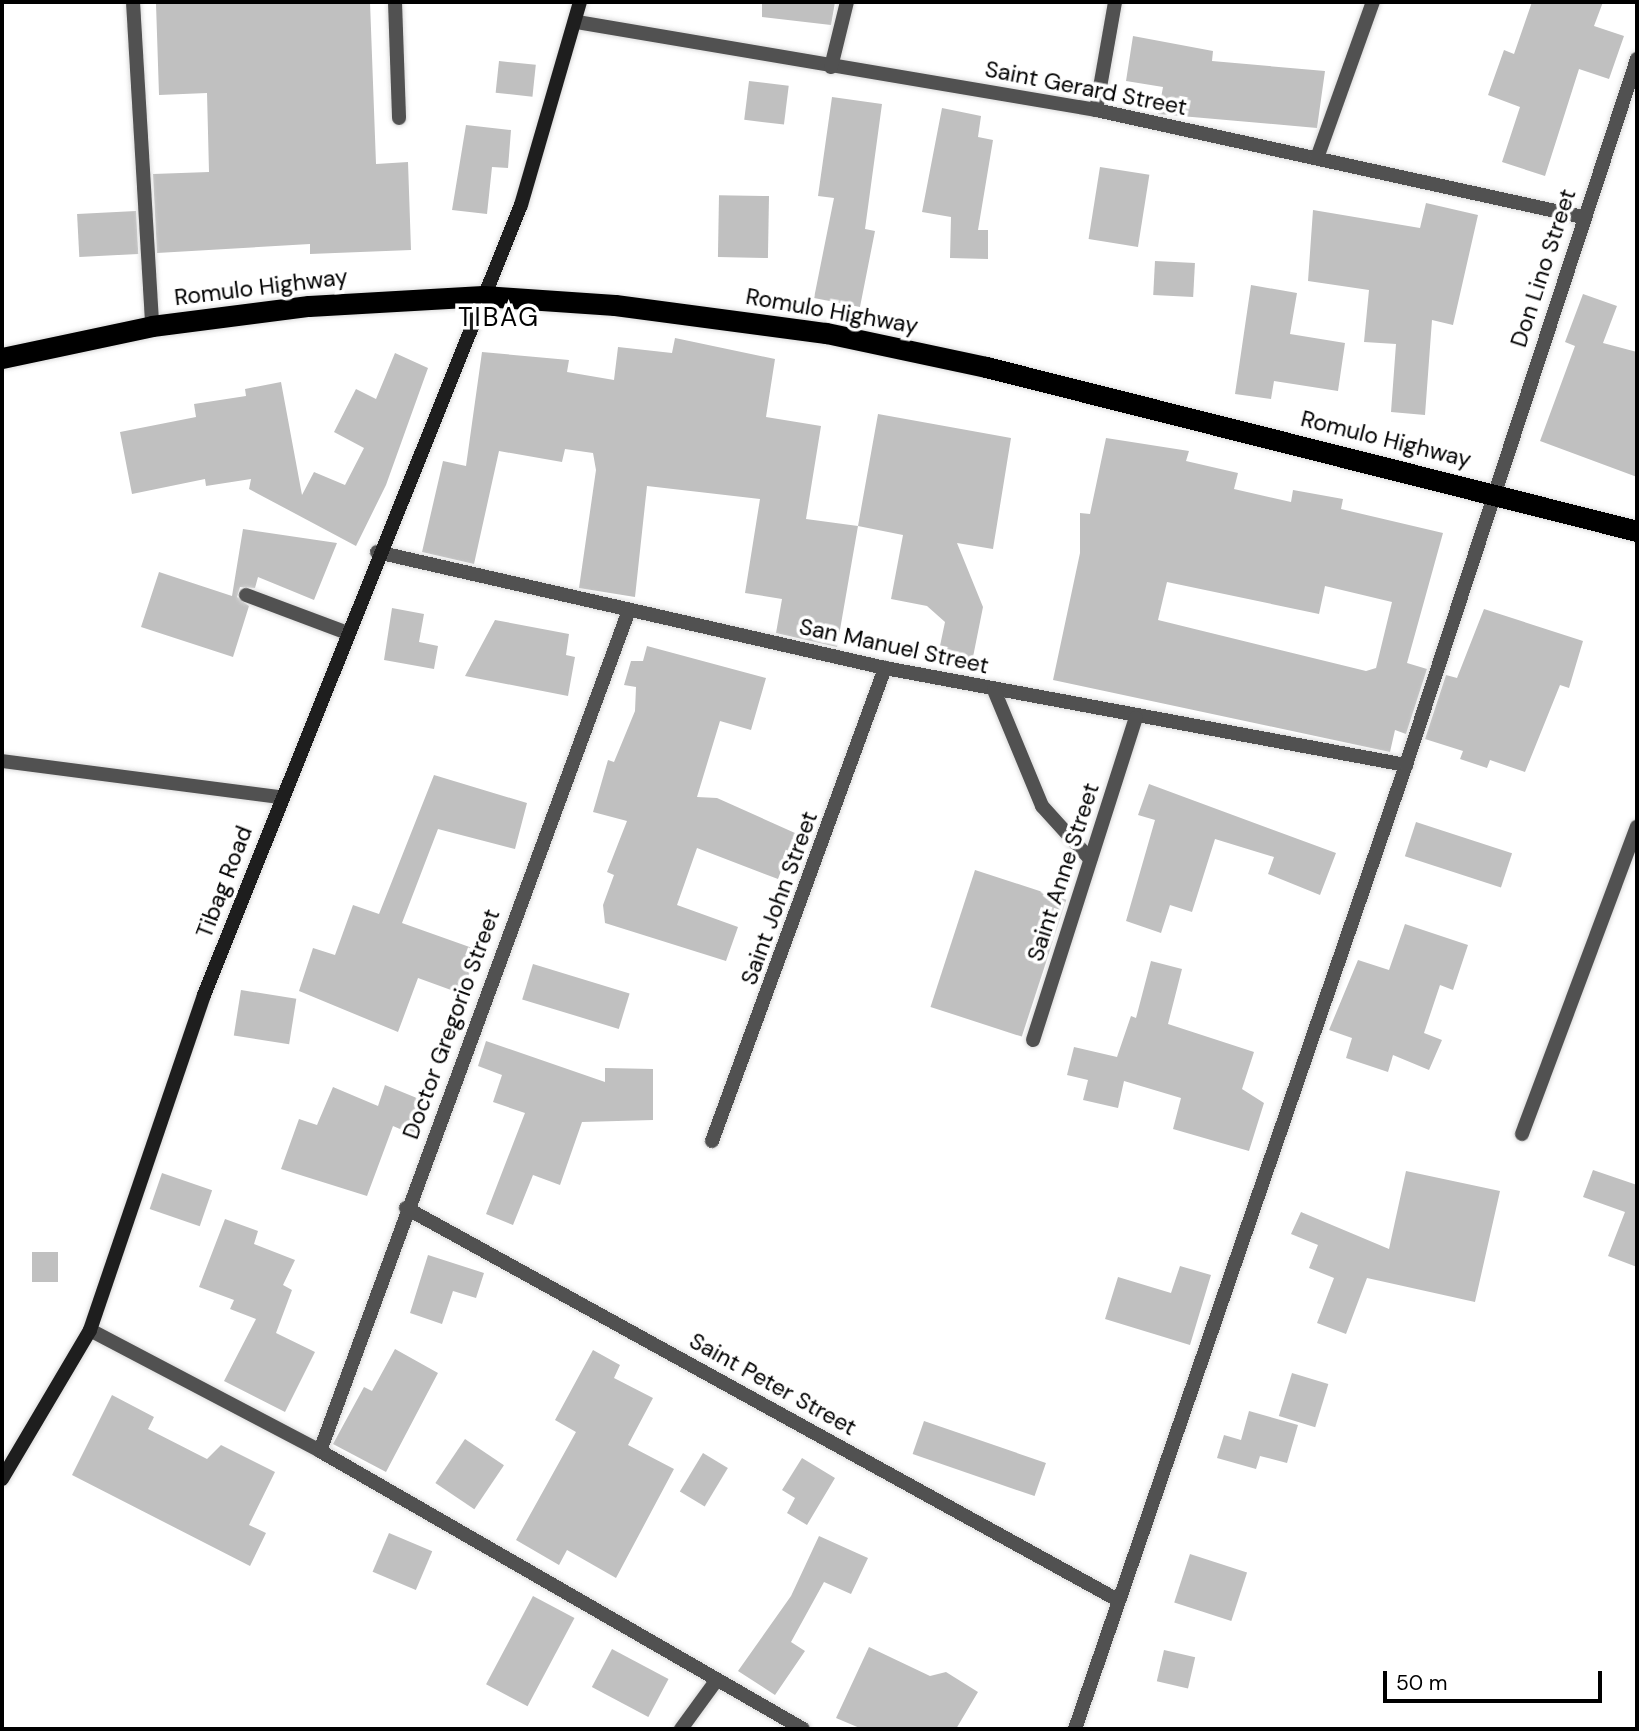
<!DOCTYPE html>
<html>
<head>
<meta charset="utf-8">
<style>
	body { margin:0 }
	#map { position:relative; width:1639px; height:1731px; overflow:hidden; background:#fff; font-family:"DM Sans",sans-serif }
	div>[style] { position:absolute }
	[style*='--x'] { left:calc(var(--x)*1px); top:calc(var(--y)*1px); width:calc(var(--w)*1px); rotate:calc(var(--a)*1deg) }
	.building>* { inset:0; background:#c0c0c0; transform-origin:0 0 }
	.roads { filter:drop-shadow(0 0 2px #dbdbdb) drop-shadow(0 0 2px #dbdbdb) }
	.lane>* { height:14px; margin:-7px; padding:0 7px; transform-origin:7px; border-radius:7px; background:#515151 }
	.street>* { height:14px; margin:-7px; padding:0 7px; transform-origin:7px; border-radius:7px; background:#515151 }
	.secondary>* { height:14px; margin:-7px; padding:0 7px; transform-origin:7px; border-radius:7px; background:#1e1e1e }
	.highway>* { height:21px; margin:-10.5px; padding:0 10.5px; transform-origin:10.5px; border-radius:10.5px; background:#000 }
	span { translate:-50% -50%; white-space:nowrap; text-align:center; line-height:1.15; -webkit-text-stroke:7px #fff; paint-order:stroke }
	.street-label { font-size:23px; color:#000 }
	.quarter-label { font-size:26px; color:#000; letter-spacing:2px }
	.frame { position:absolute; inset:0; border:4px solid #000; pointer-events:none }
	.scale { position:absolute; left:1383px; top:1671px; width:219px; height:32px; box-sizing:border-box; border:4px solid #000; border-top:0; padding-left:9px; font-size:21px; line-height:24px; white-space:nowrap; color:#000; -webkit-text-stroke:5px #fff; paint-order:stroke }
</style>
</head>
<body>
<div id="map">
	<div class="building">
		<div style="clip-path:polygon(370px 2px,376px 164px,408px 162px,411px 250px,310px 254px,310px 244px,157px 253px,153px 174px,209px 172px,207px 93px,159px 95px,156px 4px)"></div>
		<div style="clip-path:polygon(762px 2px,835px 2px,831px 25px,762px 17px)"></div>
		<div style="clip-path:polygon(1532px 2px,1603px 2px,1594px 26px,1624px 36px,1609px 79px,1579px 69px,1545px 176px,1502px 162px,1520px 107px,1488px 95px,1504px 50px,1514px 54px)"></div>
		<div style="clip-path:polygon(1133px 36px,1213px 51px,1212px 61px,1325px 71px,1317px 128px,1158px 114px,1163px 87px,1126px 81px)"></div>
		<div style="left:499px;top:61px;width:37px;height:32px;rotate:6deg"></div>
		<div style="left:749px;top:81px;width:40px;height:39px;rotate:7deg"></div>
		<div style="clip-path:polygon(832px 97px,882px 104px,865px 229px,875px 231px,860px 307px,814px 298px,834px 198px,818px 196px)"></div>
		<div style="clip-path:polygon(942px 108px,981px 116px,978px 137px,993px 140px,978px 230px,988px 230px,988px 259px,950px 258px,951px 217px,922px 212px)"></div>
		<div style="clip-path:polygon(466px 125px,511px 130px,508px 168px,492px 167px,487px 214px,452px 210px)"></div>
		<div style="left:1100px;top:167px;width:50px;height:73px;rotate:9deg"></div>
		<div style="left:769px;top:196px;width:62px;height:50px;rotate:91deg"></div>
		<div style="clip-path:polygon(1426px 203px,1478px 215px,1453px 325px,1432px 320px,1425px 415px,1391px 412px,1396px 344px,1364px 342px,1369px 290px,1308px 281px,1313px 210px,1420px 228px)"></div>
		<div style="left:136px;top:211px;width:43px;height:59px;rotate:87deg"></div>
		<div style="left:1155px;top:261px;width:40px;height:34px;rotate:3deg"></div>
		<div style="clip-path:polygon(1251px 285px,1297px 293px,1290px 334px,1345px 343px,1338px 391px,1274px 381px,1271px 399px,1235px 394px)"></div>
		<div style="clip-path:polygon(1583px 294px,1617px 306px,1603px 343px,1637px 352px,1637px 477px,1540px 441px,1575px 346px,1565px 342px)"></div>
		<div style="clip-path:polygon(675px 338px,775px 359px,766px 417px,821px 426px,806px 519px,858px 526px,837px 647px,776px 633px,782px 599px,745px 593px,760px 499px,647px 486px,635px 597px,579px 588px,596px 470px,593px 453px,565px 449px,562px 462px,499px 451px,474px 564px,422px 552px,443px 461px,466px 466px,482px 352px,569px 360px,567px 372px,614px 380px,618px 347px,672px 353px)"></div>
		<div style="clip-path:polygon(395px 353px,428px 368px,386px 485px,356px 546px,249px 489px,251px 479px,206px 486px,205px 479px,132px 494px,120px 432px,196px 417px,194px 404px,246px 396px,245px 389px,281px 382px,302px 495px,314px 472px,345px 485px,364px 448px,334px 432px,356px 389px,376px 399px)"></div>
		<div style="clip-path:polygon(878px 414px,1011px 438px,993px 549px,957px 543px,983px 607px,971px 667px,937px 660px,945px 622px,927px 606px,891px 599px,903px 535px,858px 526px)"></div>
		<div style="clip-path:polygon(evenodd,1106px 438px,1189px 451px,1186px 461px,1238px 473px,1234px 489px,1291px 502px,1293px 490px,1343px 499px,1341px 509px,1443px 533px,1407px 663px,1427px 669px,1406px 734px,1395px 730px,1390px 752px,1053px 680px,1080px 553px,1080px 513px,1090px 514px,1106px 438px,1167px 582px,1319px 614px,1325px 586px,1392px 602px,1376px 668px,1366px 671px,1158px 620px,1167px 582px)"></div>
		<div style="clip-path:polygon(243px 529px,337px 543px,314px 600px,258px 577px,255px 588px,240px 587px,237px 597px,249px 606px,233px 657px,141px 627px,159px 572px,232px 596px)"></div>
		<div style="clip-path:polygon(392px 608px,424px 614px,419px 642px,438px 646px,434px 669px,384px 660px)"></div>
		<div style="clip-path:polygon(1484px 609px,1583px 641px,1569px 688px,1560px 685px,1525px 772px,1490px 760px,1487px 768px,1460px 759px,1463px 751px,1425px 739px,1446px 675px,1457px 678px)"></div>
		<div style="clip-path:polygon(495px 620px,569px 634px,566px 655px,575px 657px,568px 696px,465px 676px)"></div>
		<div style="clip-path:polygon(647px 646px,766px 678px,751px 730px,720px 721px,697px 797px,717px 798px,795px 833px,778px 879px,697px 848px,677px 905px,738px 927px,726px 961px,605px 923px,603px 905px,614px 875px,607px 872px,627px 821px,593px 812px,608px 760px,614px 762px,635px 711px,636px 687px,624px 685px,631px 661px,643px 661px)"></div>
		<div style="clip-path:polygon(434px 775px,527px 803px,515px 849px,438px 829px,402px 923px,478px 950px,462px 994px,418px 978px,398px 1032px,299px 991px,313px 948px,335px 955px,353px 905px,379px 914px)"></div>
		<div style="clip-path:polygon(1149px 784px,1336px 853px,1320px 895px,1268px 874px,1274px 857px,1215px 839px,1192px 912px,1170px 905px,1161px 933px,1126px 921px,1155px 820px,1138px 815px)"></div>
		<div style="left:1416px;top:822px;width:101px;height:36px;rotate:18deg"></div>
		<div style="left:975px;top:870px;width:96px;height:144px;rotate:18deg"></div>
		<div style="clip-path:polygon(1405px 924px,1468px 945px,1453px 990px,1440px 985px,1424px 1033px,1442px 1040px,1429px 1070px,1393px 1055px,1388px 1072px,1346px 1058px,1352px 1038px,1329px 1030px,1358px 960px,1389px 970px)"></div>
		<div style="clip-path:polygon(1151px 961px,1182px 969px,1168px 1024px,1254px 1052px,1242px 1089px,1264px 1103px,1249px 1151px,1173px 1129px,1181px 1098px,1124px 1081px,1118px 1108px,1083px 1100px,1088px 1080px,1067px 1075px,1074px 1047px,1117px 1057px,1131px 1016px,1136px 1018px)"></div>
		<div style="left:533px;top:964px;width:101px;height:37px;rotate:17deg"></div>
		<div style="left:241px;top:990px;width:56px;height:46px;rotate:9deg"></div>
		<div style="clip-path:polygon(486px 1041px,605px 1082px,605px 1068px,653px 1069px,653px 1120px,582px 1122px,560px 1185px,533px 1175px,513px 1225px,486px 1214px,525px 1113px,493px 1102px,502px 1075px,478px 1066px)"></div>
		<div style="clip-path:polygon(385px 1085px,429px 1103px,416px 1136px,393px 1126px,367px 1196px,281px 1169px,299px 1119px,317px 1125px,333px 1087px,378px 1106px)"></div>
		<div style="clip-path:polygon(1593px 1170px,1637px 1185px,1637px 1267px,1608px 1256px,1625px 1212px,1583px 1197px)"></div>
		<div style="clip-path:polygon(1406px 1171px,1500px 1191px,1475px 1302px,1367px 1278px,1346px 1334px,1317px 1323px,1334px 1278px,1309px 1268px,1318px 1245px,1291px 1234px,1301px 1212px,1389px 1249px)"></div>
		<div style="left:162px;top:1173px;width:53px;height:38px;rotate:19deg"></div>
		<div style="clip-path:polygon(225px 1219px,258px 1231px,254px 1244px,295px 1260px,283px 1285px,292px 1290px,276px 1333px,315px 1352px,285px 1412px,224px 1381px,256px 1319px,230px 1309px,234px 1300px,199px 1287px)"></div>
		<div style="left:32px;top:1252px;width:26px;height:30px"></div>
		<div style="clip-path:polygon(428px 1255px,484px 1273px,476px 1298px,453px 1291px,442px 1324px,410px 1313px)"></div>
		<div style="clip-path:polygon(1180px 1266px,1211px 1275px,1190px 1345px,1105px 1319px,1118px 1277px,1171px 1293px)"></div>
		<div style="clip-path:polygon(395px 1349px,438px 1373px,386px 1472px,333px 1444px,364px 1387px,372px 1391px)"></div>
		<div style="clip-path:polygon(593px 1350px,620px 1365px,614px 1378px,653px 1398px,628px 1445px,674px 1469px,616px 1578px,567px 1550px,559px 1565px,516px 1540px,576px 1432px,555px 1420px)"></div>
		<div style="left:1292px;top:1373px;width:38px;height:45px;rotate:17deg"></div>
		<div style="clip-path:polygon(112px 1395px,154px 1417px,148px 1429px,207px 1459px,221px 1445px,275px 1472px,249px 1525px,266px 1533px,250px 1566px,72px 1475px)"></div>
		<div style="clip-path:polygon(1249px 1411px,1298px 1425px,1287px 1463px,1260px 1456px,1256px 1469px,1217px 1458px,1224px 1435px,1241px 1440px)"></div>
		<div style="left:924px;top:1421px;width:129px;height:35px;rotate:19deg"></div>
		<div style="left:465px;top:1439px;width:47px;height:53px;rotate:34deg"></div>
		<div style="left:703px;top:1453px;width:29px;height:45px;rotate:31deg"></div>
		<div style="clip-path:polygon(802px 1458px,835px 1478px,807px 1525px,787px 1513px,795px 1498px,782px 1490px)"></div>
		<div style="left:389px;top:1533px;width:47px;height:42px;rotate:23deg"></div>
		<div style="clip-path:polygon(819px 1536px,868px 1558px,851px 1594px,824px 1582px,791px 1642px,805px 1651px,775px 1695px,738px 1671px,791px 1596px)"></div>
		<div style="left:1190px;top:1554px;width:60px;height:51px;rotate:18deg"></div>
		<div style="left:533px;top:1596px;width:47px;height:100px;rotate:28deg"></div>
		<div style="clip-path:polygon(869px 1647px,930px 1676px,946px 1672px,978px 1692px,956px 1729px,862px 1729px,836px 1718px)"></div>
		<div style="left:612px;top:1649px;width:64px;height:43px;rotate:28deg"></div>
		<div style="left:1164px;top:1650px;width:32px;height:32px;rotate:13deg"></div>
	</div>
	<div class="roads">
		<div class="lane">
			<div style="--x:133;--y:2;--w:325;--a:86.6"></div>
			<div style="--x:395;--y:2;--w:116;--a:88"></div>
			<div style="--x:246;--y:595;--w:106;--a:20.5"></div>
			<div style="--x:2;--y:761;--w:281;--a:7.4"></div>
			<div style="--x:681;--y:1729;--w:59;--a:-53.9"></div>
		</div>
		<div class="street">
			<div style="--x:577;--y:22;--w:526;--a:9.62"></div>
			<div style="--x:1096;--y:110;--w:499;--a:12.4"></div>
			<div style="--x:831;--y:67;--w:67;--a:-76.2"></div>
			<div style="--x:1096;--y:110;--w:110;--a:-80"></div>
			<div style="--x:1317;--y:158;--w:166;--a:-70.3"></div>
			<div style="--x:377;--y:552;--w:521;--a:12.86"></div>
			<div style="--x:885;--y:668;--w:530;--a:10.55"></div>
			<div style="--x:994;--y:690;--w:126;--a:67.5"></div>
			<div style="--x:1042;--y:806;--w:72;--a:47.8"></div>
			<div style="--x:1033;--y:1040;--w:338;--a:-72.3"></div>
			<div style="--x:1522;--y:1134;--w:328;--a:-69.5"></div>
			<div style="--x:712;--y:1141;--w:504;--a:-69.91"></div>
			<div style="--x:406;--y:1208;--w:813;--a:28.84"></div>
			<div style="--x:90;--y:1330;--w:260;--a:27.7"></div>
			<div style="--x:320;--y:1451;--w:557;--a:29.92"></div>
			<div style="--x:320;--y:1451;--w:893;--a:-69.82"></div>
			<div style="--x:1075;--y:1729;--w:1019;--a:-71.05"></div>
			<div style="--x:1406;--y:765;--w:743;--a:-71.88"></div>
		</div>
		<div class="secondary">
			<div style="--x:2;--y:1479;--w:173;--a:-59.4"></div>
			<div style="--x:90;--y:1330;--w:354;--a:-71.2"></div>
			<div style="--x:204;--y:995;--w:851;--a:-68.14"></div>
			<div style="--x:521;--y:205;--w:211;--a:-73.8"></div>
		</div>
		<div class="highway">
			<div style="--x:2;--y:358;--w:153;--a:-12"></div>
			<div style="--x:152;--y:326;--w:158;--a:-7.3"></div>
			<div style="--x:309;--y:306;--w:174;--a:-3.3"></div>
			<div style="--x:483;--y:296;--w:132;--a:3.9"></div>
			<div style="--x:615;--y:305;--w:213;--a:7.6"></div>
			<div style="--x:826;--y:333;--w:164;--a:12"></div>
			<div style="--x:986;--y:367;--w:671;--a:14.14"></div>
		</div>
	</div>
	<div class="street-label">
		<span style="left:1086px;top:88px;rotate:11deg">Saint Gerard Street</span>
		<span style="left:1543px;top:268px;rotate:-72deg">Don Lino Street</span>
		<span style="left:261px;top:287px;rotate:-7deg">Romulo Highway</span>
		<span style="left:832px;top:311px;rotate:10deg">Romulo Highway</span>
		<span style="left:1386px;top:439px;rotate:14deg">Romulo Highway</span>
		<span style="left:894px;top:646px;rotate:12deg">San Manuel Street</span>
		<span style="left:1063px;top:872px;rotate:-72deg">Saint Anne Street</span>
		<span style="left:224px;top:882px;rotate:-69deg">Tibag Road</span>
		<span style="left:779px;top:898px;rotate:-70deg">Saint John Street</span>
		<span style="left:451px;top:1024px;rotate:-70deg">Doctor Gregorio Street</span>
		<span style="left:773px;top:1384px;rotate:29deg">Saint Peter Street</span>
	</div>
	<div class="quarter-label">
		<span style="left:499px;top:318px">TIBAG</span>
	</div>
	<div class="frame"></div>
	<div class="scale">50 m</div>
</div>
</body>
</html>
